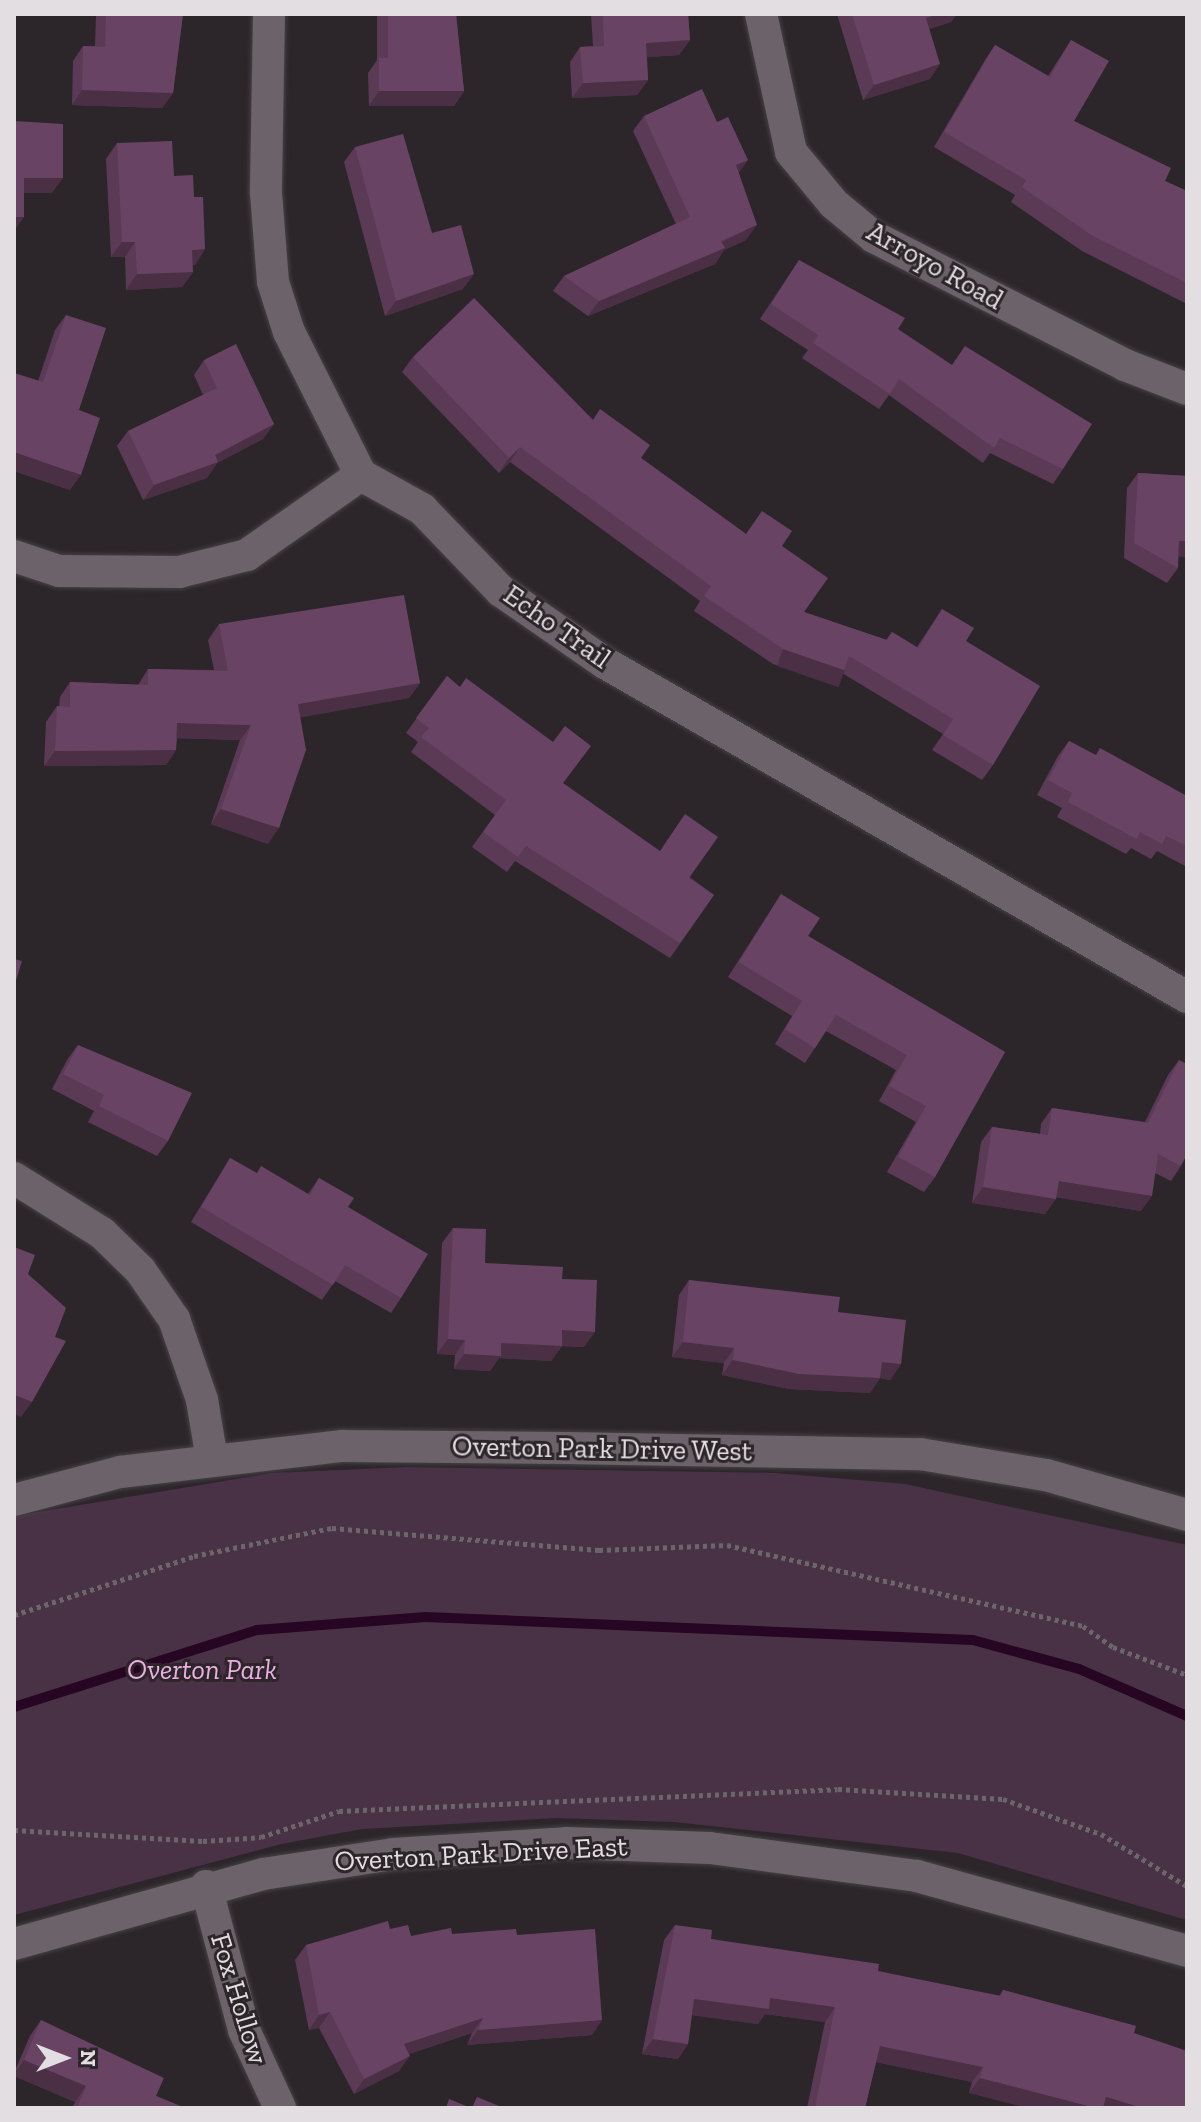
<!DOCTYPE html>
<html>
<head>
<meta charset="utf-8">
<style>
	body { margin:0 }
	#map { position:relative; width:1201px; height:2122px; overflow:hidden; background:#2c262b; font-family:"Zilla Slab",serif }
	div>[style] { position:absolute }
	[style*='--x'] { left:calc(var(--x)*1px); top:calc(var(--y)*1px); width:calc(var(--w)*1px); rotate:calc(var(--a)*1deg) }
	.green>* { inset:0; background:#4a3246 }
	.stream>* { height:10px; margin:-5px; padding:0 5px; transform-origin:5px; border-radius:5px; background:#270623 }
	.path>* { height:5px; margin-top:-2.5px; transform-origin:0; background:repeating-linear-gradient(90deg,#6b666a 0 4px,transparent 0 8px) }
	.roads { filter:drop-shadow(0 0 2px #464145) drop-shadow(0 0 2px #464145) }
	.minor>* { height:32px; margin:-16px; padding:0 16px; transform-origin:16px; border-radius:16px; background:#6b6369 }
	.wall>* { inset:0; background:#5a3a55 }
	.shaded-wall>* { inset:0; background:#4a2f45; transform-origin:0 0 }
	.building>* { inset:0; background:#694363 }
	span { translate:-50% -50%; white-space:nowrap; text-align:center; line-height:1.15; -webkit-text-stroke:6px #2c262b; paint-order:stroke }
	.street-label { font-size:28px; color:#e2dee1 }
	.park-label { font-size:28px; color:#edaee2; font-style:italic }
	.frame { position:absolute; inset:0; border:16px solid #e2dee1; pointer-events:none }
	.north { position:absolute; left:24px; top:2018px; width:80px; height:80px; -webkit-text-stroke:6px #2c262b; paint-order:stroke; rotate:90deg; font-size:22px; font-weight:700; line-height:32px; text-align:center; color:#e2dee1 }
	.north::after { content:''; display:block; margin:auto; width:28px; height:36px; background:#e2dee1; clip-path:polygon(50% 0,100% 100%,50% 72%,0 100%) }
</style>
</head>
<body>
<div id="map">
	<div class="green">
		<div style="clip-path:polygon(407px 1467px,775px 1473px,905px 1484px,1187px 1545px,1187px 1920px,958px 1853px,674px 1822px,557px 1818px,362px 1829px,281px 1844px,14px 1915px,14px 1516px,272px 1473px)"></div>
	</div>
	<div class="stream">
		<div style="--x:14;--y:1707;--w:255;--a:-17.6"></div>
		<div style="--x:257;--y:1630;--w:169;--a:-4.4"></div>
		<div style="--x:426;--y:1617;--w:547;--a:2.41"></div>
		<div style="--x:973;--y:1640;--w:110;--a:15.3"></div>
		<div style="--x:1079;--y:1669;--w:118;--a:23.5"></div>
	</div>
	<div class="path">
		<div style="--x:14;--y:1615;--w:189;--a:-18.1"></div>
		<div style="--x:194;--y:1556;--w:141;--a:-11.5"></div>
		<div style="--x:332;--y:1528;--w:268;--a:4.7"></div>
		<div style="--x:599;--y:1550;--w:128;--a:-2.2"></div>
		<div style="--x:727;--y:1545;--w:365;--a:12.8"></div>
		<div style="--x:1083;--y:1626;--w:37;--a:35"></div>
		<div style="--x:1113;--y:1647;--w:79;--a:20.7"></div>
		<div style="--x:14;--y:1830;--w:189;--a:3.3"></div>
		<div style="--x:203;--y:1841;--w:58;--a:-3.9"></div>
		<div style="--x:261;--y:1837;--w:82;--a:-18.4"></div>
		<div style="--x:339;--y:1811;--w:499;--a:-2.5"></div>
		<div style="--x:838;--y:1789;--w:165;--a:3.5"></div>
		<div style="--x:1003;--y:1799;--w:104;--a:19.7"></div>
		<div style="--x:1101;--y:1834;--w:100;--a:31.2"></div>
	</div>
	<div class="roads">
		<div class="minor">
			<div style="--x:269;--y:14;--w:179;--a:91"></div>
			<div style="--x:266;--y:193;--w:89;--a:85.5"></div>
			<div style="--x:273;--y:282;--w:52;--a:72.3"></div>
			<div style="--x:289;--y:332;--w:160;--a:63.3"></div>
			<div style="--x:361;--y:475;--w:70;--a:29.1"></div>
			<div style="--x:422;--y:509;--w:114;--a:46.1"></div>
			<div style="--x:501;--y:591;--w:126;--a:34.7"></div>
			<div style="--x:605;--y:663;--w:671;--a:29.85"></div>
			<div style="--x:761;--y:14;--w:141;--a:77.7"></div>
			<div style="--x:791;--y:152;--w:67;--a:50.4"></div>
			<div style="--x:834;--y:204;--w:52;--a:39.5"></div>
			<div style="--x:874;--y:237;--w:282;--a:27"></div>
			<div style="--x:1125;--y:365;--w:66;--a:21.2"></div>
			<div style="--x:14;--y:556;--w:47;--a:18.4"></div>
			<div style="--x:59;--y:571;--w:120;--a:0.5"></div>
			<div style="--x:179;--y:572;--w:70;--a:-14"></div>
			<div style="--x:247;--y:555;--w:139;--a:-35.1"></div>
			<div style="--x:14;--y:1178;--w:104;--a:32"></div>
			<div style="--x:102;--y:1233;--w:53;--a:44.2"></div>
			<div style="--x:140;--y:1270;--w:60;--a:55.2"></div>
			<div style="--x:174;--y:1319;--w:86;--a:70.9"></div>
			<div style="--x:202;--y:1400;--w:61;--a:80.5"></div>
			<div style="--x:14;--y:1500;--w:110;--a:-14.8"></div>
			<div style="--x:120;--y:1472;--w:224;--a:-6.7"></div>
			<div style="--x:342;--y:1446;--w:224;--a:0.5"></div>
			<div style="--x:566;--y:1448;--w:354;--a:1"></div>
			<div style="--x:920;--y:1454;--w:128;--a:9.5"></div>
			<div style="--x:1046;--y:1475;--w:147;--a:15.8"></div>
			<div style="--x:206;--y:1886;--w:149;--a:75.2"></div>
			<div style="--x:244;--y:2030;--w:86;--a:65.2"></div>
			<div style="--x:14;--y:1944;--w:259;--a:-15.7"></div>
			<div style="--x:263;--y:1874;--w:132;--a:-8.7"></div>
			<div style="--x:393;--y:1854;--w:173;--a:-3.6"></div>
			<div style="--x:566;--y:1843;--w:144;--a:2"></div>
			<div style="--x:710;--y:1848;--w:209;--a:7.7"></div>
			<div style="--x:917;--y:1876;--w:280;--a:15.5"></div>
		</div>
	</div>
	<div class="wall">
		<div style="clip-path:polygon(96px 14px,183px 14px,173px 93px,162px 108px,72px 105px,73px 61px,83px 46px,95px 46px)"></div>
		<div style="clip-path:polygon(377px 14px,456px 14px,464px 91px,454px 106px,369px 106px,368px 73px,377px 60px)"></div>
		<div style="clip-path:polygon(591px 14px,688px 14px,690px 40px,679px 55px,647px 57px,648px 80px,637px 95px,572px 98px,570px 62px,580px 47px,593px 46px)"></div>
		<div style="clip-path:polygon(837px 14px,957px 14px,951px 22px,929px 29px,930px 79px,863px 100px)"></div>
		<div style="clip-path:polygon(1071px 40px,1074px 121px,1165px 181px,1187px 191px,1187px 304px,1082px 251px,1011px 202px,1015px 195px,934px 147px,985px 60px,995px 45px,1048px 76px)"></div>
		<div style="clip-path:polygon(644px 116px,717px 122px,748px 160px,739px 172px,746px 240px,724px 250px,715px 264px,588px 316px,553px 291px,564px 276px,676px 224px,633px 131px)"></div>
		<div style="clip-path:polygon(117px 143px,174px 176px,194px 197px,205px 249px,195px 265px,192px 265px,193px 272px,182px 287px,126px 290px,125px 257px,111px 257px,106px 159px)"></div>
		<div style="clip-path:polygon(355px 147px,463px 289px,385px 316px,344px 162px)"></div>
		<div style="clip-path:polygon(799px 260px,898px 329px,1063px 469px,1053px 484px,990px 453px,983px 463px,889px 395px,879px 409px,802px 358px,808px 350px,760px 319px)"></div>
		<div style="clip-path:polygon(66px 315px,79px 410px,70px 490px,14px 471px,14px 373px,38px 381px,55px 330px)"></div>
		<div style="clip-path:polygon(413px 357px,593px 420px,641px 458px,746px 534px,782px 546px,804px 612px,886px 640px,892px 632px,917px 647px,942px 609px,966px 641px,993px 765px,982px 780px,932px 750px,943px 734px,842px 673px,834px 685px,773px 664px,694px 611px,700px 601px,510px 462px,499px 473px,402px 372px)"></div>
		<div style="clip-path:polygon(204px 360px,274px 424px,263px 439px,217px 463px,207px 478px,143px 500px,117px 446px,128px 431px,203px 395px,194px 375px)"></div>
		<div style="clip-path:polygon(1138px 473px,1187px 476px,1187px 557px,1178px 556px,1178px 568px,1167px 583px,1124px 558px,1127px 488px)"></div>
		<div style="clip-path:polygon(219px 624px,420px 683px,409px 698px,300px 717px,268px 844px,211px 824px,240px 740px,177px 738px,176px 750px,166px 765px,44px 766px,46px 722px,57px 706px,59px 707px,60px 697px,70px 682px,138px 685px,148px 669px,214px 670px,208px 640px)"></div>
		<div style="clip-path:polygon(447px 676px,563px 784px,714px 895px,670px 958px,515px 861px,507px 872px,472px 847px,495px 815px,411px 752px,418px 742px,406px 733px)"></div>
		<div style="clip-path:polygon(1069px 741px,1095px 755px,1187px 796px,1187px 867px,1157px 851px,1151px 859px,1131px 848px,1126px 854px,1057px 817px,1062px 808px,1037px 795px,1058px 756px)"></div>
		<div style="clip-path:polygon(781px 894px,808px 936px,1005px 1052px,935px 1177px,924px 1192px,887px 1172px,916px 1122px,879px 1101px,896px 1070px,826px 1031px,805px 1063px,775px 1044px,792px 1016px,728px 977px)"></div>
		<div style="clip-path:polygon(78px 1045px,168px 1141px,157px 1156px,88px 1122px,94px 1111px,52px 1089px,67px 1060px)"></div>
		<div style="clip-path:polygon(1179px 1060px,1181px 1166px,1171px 1181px,1155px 1173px,1141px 1211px,1056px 1197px,1045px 1214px,972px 1203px,981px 1142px,992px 1127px,1040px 1134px,1041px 1124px,1052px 1108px,1145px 1122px,1168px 1075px)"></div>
		<div style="clip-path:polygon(230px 1158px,256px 1173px,308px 1194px,319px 1178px,348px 1207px,401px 1298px,391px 1313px,335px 1281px,322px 1300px,191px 1222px)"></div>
		<div style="clip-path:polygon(453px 1228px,485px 1263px,562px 1279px,584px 1347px,562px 1346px,551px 1361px,499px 1358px,490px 1371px,454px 1369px,455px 1355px,437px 1354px,442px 1243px)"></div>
		<div style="clip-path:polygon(689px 1280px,838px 1312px,901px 1364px,890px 1380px,880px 1378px,870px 1393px,789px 1389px,722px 1375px,724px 1363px,672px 1357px,679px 1295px)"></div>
		<div style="clip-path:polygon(675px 1925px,711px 1939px,999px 1996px,1003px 1990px,1136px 2026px,969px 2093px,972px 2082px,876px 2062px,865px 2108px,807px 2108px,825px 2022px,765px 2014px,758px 2024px,692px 2015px,688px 2044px,678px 2059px,642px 2054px,664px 1940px)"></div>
		<div style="clip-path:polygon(390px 1929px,411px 1936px,452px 1934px,517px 1935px,602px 2020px,592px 2035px,467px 2045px,472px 2033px,409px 2054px,399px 2071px,354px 2094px,319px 2028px,309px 2030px,295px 1960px,306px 1945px)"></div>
		<div style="clip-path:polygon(41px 2020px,156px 2096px,185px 2108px,72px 2108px,75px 2102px,14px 2076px,14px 2073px,30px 2036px)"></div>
	</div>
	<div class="shaded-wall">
		<div style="clip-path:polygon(939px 14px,957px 14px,951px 22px,915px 33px,926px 18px)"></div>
		<div style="clip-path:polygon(690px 40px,679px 55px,635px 58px,646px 43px)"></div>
		<div style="clip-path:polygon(940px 64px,930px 79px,863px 100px,874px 85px)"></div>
		<div style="clip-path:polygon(648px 80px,637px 95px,572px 98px,583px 83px)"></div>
		<div style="clip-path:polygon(82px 90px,173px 93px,162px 108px,72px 105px)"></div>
		<div style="clip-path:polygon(379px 91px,464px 91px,454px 106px,369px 106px)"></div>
		<div style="clip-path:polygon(748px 160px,737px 175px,736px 165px)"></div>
		<div style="clip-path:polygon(24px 178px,63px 178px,52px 193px,14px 193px)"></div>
		<div style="clip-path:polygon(14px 217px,24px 217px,14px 231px)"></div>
		<div style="clip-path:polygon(757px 225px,746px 240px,724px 250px,715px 264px,588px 316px,599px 301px)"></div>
		<div style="clip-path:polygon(122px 242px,135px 242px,125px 257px,111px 257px)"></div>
		<div style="clip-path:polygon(205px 249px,195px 265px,181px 266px,192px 250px)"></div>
		<div style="clip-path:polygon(193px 272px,182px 287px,126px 290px,137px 274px)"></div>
		<div style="clip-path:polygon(474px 274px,463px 289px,385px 316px,396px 301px)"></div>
		<div style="clip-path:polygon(274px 424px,263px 439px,217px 463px,207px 478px,143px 500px,154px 485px,215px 455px)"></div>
		<div style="clip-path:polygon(520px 447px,510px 462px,499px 473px,509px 458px)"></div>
		<div style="clip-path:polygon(14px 452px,81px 475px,70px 490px,14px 471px)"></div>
		<div style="clip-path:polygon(1179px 541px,1187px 541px,1187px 557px,1168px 556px)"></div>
		<div style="left:783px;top:649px;width:65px;height:18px;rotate:19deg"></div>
		<div style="clip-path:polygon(420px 683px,409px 698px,287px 720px,298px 704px)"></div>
		<div style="clip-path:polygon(177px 723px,251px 725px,240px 740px,167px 738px)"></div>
		<div style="clip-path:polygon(176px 750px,166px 765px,44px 766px,55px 751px)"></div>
		<div style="clip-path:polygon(221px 809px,279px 828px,268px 844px,211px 824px)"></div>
		<div style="clip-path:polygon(1059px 1181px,1152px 1196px,1141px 1211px,1048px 1196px)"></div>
		<div style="clip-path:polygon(983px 1187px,1056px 1199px,1045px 1214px,972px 1203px)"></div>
		<div style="clip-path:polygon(562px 1330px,595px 1332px,584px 1347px,562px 1346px,551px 1361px,499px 1358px,490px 1371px,454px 1369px,464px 1354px,501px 1343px)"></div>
		<div style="clip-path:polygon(448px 1339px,465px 1340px,455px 1355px,437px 1354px)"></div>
		<div style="clip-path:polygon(683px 1342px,734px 1348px,724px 1363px,672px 1357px)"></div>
		<div style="clip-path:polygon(733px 1360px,882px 1362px,901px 1364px,890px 1380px,880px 1378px,870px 1393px,789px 1389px,722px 1375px)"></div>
		<div style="clip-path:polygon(14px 1395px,32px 1402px,21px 1417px,14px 1414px)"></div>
		<div style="clip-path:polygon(770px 1998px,835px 2007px,825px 2022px,765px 2014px,758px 2024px,683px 2014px,694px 1999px)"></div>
		<div style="clip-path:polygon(330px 2012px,319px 2028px,309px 2030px,319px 2015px)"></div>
		<div style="clip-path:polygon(483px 2018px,472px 2033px,393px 2059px,404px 2044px)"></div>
		<div style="clip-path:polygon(602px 2020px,592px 2035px,467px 2045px,478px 2030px)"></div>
		<div style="clip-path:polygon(653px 2039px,688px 2044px,678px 2059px,642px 2054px)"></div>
		<div style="clip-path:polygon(880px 2046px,983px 2067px,972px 2082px,870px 2061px)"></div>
		<div style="clip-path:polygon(410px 2056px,399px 2071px,354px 2094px,364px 2079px)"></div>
		<div style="clip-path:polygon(24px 2060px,86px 2086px,75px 2102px,14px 2076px,14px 2074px)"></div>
		<div style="clip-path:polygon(980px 2078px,1095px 2108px,1027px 2108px,969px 2093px)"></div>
		<div style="clip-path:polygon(1106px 2097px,1142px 2108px,1098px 2108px)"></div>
	</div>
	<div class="building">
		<div style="clip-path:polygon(106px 14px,183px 14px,173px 93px,82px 90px,83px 46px,105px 47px)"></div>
		<div style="clip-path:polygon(388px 14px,456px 14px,464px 91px,379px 91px,379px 58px,388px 58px)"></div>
		<div style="clip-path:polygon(603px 14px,688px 14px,690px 40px,646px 43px,648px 80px,583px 83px,580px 47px,604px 46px)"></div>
		<div style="clip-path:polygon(852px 14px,939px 14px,926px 18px,940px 64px,874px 85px)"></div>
		<div style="clip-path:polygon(1071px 40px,1109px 61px,1074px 121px,1171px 168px,1165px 181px,1187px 191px,1187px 283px,1093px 236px,1022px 187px,1026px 180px,944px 132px,995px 45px,1050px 77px)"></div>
		<div style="clip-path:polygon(702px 89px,717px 122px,728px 117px,748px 160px,736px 165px,757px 225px,721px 241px,725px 248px,599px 301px,564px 276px,690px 217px,644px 116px)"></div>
		<div style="clip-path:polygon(14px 121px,63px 124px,63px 178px,24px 178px,24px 217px,14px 217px)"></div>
		<div style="clip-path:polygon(403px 134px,432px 233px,461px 225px,474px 274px,396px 301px,355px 147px)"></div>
		<div style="clip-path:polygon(172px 141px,174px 176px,193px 175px,194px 197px,203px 197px,205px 249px,192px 250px,193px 272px,137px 274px,135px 242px,122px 242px,117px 143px)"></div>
		<div style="clip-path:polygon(799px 260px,905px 318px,898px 329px,952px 365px,965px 346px,1092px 424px,1063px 469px,1000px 438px,994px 448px,899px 379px,890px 394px,813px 343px,818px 335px,771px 304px)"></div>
		<div style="clip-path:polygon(474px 298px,593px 420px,600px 409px,650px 445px,641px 458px,746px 534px,762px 511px,792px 531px,782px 546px,828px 578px,804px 612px,887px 640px,892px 632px,918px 648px,942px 609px,974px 628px,966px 641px,1040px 686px,993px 765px,943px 735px,953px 719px,849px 656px,844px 670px,783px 649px,704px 596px,711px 586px,520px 447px,509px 458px,413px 357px)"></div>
		<div style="clip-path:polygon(66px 315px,106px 328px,79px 410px,100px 418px,81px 475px,14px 452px,14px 373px,43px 382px)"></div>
		<div style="clip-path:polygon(236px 344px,274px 424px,215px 455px,218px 462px,154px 485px,128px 431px,217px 388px,204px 360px)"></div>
		<div style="clip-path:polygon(1138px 473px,1187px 476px,1187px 541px,1179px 541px,1178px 568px,1134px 543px)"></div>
		<div style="clip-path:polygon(404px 595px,420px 683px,298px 704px,306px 750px,279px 828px,221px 809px,251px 725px,177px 723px,176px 750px,55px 751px,57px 706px,70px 707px,70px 682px,148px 685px,148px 669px,228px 671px,219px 624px)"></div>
		<div style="clip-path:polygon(447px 676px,460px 687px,466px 678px,553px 742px,565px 726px,591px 746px,563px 783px,660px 851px,685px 814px,718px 837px,689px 878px,714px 895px,680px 943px,526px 846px,518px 857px,483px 832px,506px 800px,421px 737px,429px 728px,416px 718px)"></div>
		<div style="clip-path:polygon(1069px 741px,1096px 755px,1100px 748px,1187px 796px,1187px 846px,1166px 836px,1162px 844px,1140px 832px,1137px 839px,1068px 802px,1072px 793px,1048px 780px)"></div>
		<div style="clip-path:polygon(781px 894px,820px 918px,808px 936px,1005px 1052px,935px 1177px,898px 1157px,926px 1106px,889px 1086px,907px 1055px,836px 1015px,815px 1048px,785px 1029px,802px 1001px,739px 962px)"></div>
		<div style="clip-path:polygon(14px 959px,22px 961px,14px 987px)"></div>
		<div style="clip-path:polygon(78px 1045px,192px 1093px,168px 1141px,99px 1106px,104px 1095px,63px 1074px)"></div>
		<div style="clip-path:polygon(1179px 1060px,1187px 1064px,1187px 1154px,1181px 1166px,1158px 1154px,1152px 1196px,1059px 1181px,1056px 1199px,983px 1187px,992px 1127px,1048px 1135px,1052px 1108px,1148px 1123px)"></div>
		<div style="clip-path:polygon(230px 1158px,257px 1173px,261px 1166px,310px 1195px,319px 1178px,354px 1198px,348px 1207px,428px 1254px,401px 1298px,345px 1265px,333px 1285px,201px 1207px)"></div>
		<div style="clip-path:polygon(453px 1228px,486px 1229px,485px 1263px,563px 1267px,562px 1279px,597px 1280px,595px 1332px,562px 1330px,562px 1346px,501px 1343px,501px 1356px,464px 1354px,465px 1340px,448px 1339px)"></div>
		<div style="clip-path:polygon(14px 1247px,35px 1255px,28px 1274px,66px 1308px,55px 1337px,66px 1341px,32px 1402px,14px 1395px)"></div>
		<div style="clip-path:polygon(689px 1280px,840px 1297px,838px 1312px,906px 1320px,901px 1364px,882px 1362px,880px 1378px,799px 1374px,733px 1360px,734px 1348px,683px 1342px)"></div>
		<div style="clip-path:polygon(388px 1921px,390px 1929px,408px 1925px,411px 1936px,451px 1928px,452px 1934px,516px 1929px,517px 1935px,595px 1929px,602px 2020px,478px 2030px,483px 2018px,404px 2044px,410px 2056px,364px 2079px,330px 2012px,319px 2015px,306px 1945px)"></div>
		<div style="clip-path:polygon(675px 1925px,712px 1930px,711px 1939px,879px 1964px,878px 1971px,1001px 1996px,1003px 1990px,1136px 2026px,1134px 2033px,1187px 2051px,1187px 2108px,1142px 2108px,1106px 2097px,1103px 2108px,1095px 2108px,980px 2078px,983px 2067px,880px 2046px,865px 2108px,815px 2108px,835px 2007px,770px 1998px,769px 2009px,694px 1999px,688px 2044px,653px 2039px)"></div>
		<div style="clip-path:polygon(41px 2020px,164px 2078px,156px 2096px,185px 2108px,77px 2108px,86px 2086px,24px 2060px)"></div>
		<div style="clip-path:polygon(477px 2097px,504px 2108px,472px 2108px)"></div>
		<div style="clip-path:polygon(449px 2099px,471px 2108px,446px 2108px)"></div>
	</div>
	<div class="street-label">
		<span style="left:935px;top:266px;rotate:29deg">Arroyo Road</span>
		<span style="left:557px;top:627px;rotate:35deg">Echo Trail</span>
		<span style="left:602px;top:1449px;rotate:1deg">Overton Park Drive West</span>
		<span style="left:481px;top:1854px;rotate:-3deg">Overton Park Drive East</span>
		<span style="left:239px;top:1999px;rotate:73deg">Fox Hollow</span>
	</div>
	<div class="park-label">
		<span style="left:202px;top:1670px">Overton Park</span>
	</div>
	<div class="frame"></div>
	<div class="north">N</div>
</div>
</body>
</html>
